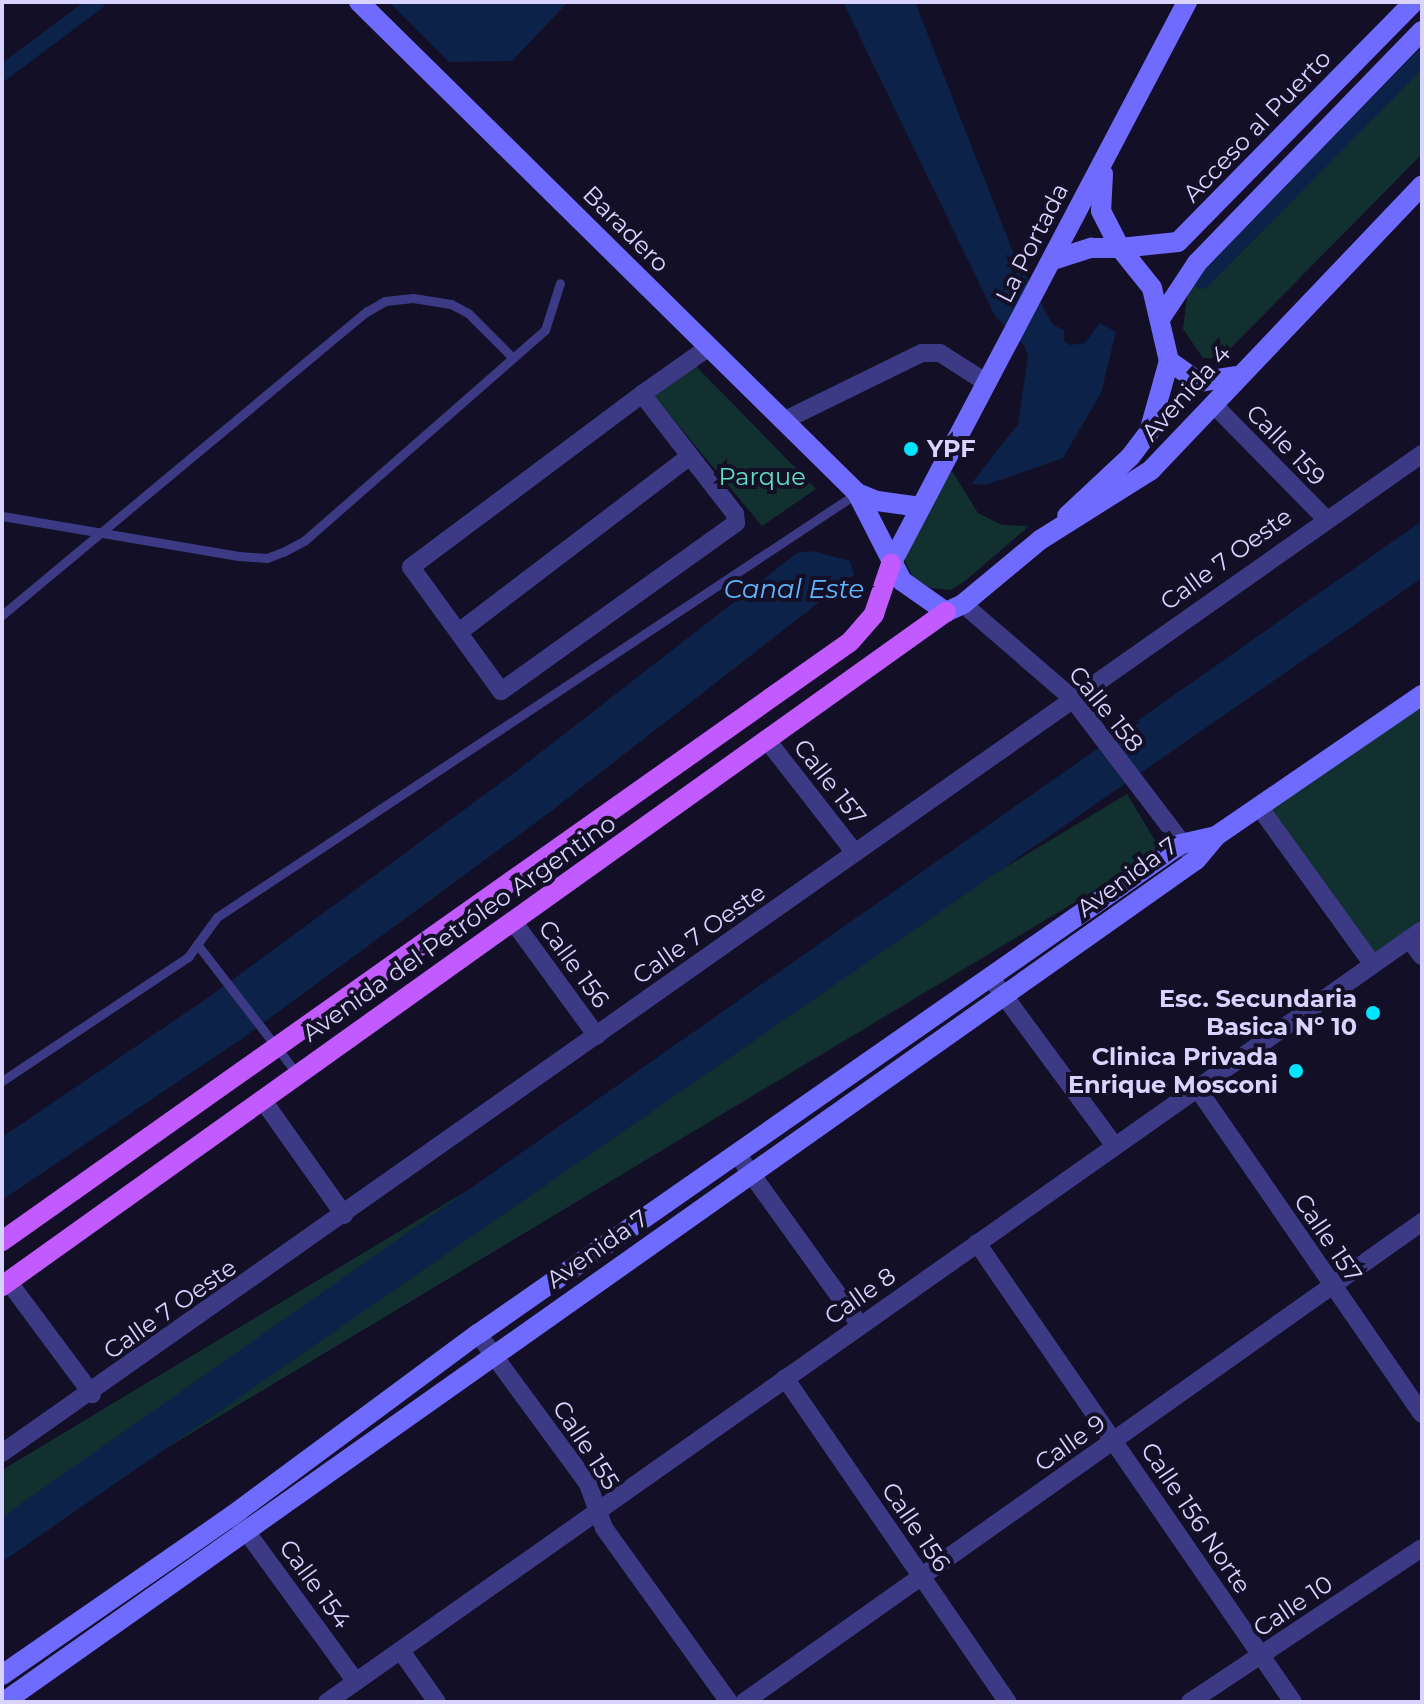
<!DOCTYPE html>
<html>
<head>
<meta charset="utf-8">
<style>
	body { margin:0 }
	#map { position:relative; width:1424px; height:1704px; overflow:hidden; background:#130f26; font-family:Montserrat,sans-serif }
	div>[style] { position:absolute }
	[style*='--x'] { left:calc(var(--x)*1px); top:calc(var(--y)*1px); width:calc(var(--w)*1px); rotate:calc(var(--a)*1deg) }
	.green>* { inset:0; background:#12302f; transform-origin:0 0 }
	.water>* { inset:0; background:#0c2248 }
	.canal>* { height:16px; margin:-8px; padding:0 8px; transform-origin:8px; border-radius:8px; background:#0c2248 }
	.lane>* { height:9px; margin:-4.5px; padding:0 4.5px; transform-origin:4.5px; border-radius:4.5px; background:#3d3a85 }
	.street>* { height:18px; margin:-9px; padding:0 9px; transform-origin:9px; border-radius:9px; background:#3d3a85 }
	.secondary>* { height:20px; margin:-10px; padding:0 10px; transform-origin:10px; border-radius:10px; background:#6f6bff }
	.primary>* { height:20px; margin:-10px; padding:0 10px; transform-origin:10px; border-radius:10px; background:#c25bff }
	.dots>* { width:22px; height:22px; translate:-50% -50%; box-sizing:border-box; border:4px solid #130f26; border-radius:50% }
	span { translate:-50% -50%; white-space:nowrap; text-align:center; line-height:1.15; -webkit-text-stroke:8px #130f26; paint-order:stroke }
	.street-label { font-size:24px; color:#d9d4ff }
	.poi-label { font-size:24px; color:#d9d4ff; font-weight:700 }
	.left { translate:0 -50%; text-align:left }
	.right { translate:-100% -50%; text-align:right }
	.park-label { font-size:24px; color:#5fe0c0 }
	.water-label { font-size:26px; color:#62b6ff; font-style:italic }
	.frame { position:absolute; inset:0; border:4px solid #d9d4ff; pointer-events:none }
</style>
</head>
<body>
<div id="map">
	<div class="green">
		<div style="clip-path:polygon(1422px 51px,1422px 154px,1221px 358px,1203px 358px,1183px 329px,1188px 289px)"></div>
		<div style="clip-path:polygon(695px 365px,816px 489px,762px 526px,654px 396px)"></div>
		<div style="clip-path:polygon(952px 471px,978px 513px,1002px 525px,1029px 526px,964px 582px,950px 590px,931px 588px,913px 578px,905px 561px,906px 548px)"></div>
		<div style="clip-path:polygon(1422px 702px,1422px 919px,1373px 954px,1270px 808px)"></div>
		<div style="left:1127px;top:794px;width:66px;height:1373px;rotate:59deg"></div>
	</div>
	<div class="water">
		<div style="clip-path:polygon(389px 2px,568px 2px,512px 61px,449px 62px)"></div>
		<div style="clip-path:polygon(843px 2px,915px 2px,1013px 252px,1053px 325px,1064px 330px,1064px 341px,1070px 345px,1085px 343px,1100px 323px,1116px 332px,1101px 393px,1063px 458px,986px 485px,971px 484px,1018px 424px,1028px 356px,1024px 345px,995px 316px)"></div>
		<div style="clip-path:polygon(1422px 521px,1422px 578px,2px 1562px,2px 1517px)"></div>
		<div style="clip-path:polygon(812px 551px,850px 561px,854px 575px,550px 812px,240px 1040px,2px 1200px,2px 1137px,209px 997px,518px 770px,797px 553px)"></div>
	</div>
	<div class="canal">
		<div style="--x:2;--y:73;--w:119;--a:-36.8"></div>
		<div style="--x:1202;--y:281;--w:313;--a:-45.4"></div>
	</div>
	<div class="lane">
		<div style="--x:2;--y:516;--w:240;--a:9.6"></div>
		<div style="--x:239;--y:556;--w:28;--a:4"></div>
		<div style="--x:267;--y:558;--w:17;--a:-21"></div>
		<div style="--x:283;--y:552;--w:24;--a:-28"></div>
		<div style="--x:304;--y:541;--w:320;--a:-41.2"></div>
		<div style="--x:545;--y:330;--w:49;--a:-72.3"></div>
		<div style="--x:2;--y:615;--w:474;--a:-39.8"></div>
		<div style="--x:366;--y:312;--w:22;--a:-30"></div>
		<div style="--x:385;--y:301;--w:28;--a:-6"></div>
		<div style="--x:413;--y:298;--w:38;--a:9"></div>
		<div style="--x:451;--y:304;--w:19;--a:28"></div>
		<div style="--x:468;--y:313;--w:61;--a:45"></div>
		<div style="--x:197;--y:944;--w:164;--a:52.4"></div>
		<div style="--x:2;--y:1081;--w:224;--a:-33.7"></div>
		<div style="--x:188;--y:957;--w:49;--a:-54.1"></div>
		<div style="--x:217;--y:917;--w:768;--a:-33.52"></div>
	</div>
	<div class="street">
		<div style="--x:642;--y:394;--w:152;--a:52.2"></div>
		<div style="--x:735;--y:514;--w:9;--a:84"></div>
		<div style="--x:736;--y:523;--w:289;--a:144.4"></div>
		<div style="--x:501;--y:691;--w:153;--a:-126"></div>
		<div style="--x:411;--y:567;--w:289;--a:-36.8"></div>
		<div style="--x:642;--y:394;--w:82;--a:-35"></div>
		<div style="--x:1214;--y:405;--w:158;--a:45.5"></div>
		<div style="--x:785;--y:420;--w:153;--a:-26.1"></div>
		<div style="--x:922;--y:353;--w:18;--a:0"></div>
		<div style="--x:940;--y:353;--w:56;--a:32.6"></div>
		<div style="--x:963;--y:604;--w:144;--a:40.8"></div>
		<div style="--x:1072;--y:698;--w:197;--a:52.8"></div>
		<div style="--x:459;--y:632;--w:289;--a:-37.3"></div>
		<div style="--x:767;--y:740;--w:143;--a:52.1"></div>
		<div style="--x:1260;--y:808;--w:190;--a:54.2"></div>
		<div style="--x:513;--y:921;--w:142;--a:53.9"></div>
		<div style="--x:1409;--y:939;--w:21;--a:53"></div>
		<div style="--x:991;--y:978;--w:209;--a:53.6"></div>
		<div style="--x:1197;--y:1088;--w:396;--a:55.4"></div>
		<div style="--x:262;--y:1099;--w:142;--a:54.7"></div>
		<div style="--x:737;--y:1154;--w:211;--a:54.3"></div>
		<div style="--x:977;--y:1243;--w:557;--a:55.45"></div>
		<div style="--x:8;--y:1281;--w:141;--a:53.4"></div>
		<div style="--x:478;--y:1334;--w:186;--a:53.7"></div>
		<div style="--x:588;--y:1484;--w:47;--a:70"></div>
		<div style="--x:604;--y:1528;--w:214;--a:54.3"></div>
		<div style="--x:785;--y:1378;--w:393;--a:55.5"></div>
		<div style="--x:2;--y:1453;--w:1736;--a:-35.13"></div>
		<div style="--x:238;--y:1520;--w:200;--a:53.9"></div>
		<div style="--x:401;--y:1651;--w:62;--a:54.8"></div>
		<div style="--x:327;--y:1702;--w:1340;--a:-35.18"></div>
		<div style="--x:744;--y:1702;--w:831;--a:-35.3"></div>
		<div style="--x:1190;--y:1702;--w:278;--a:-33.6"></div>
	</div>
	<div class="secondary">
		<div style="--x:359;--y:2;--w:699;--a:44.59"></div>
		<div style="--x:857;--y:493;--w:99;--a:62.9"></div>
		<div style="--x:902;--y:581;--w:54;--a:35.2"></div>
		<div style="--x:946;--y:612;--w:19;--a:-25"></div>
		<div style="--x:963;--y:604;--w:100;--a:-39.7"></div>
		<div style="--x:1040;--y:540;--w:131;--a:-32.2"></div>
		<div style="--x:1151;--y:470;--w:393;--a:-46.4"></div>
		<div style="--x:1103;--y:174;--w:37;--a:93"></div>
		<div style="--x:1101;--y:211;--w:42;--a:62.8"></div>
		<div style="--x:1120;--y:248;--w:58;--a:-5.9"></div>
		<div style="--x:1178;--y:242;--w:337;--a:-45.5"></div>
		<div style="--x:1053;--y:260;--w:40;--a:-18"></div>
		<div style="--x:1091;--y:248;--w:29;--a:0"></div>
		<div style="--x:1120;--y:248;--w:51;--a:51.3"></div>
		<div style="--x:1152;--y:288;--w:75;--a:76.9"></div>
		<div style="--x:1169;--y:361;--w:74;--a:105.7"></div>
		<div style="--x:1149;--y:432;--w:31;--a:127"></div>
		<div style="--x:1130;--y:457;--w:86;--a:136.9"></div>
		<div style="--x:1160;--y:319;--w:67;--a:-56.5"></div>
		<div style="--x:1197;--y:263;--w:323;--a:-45.9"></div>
		<div style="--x:1169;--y:361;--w:37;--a:35"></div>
		<div style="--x:1199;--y:382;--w:37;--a:-9"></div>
		<div style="--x:857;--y:493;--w:22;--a:22"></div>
		<div style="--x:877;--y:501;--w:44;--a:7.8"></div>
		<div style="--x:891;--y:564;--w:635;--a:-62.22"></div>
		<div style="--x:2;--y:1675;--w:281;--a:-34.7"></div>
		<div style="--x:233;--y:1515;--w:305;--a:-36.5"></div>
		<div style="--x:478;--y:1334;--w:857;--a:-34.88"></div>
		<div style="--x:1181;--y:844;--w:36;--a:-13"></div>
		<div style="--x:4;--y:1702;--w:1459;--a:-35.24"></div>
		<div style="--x:1196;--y:860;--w:31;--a:-50"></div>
		<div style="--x:1216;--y:836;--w:250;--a:-34.4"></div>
	</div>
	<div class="primary">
		<div style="--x:2;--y:1241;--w:1038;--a:-35.24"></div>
		<div style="--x:850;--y:642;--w:37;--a:-49"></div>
		<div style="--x:874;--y:614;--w:53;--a:-71.2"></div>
		<div style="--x:2;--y:1286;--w:1160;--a:-35.53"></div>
	</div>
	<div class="dots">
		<div style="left:911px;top:449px;background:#00e5ff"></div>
		<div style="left:1373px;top:1013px;background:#00e5ff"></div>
		<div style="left:1296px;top:1071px;background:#00e5ff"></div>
	</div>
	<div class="street-label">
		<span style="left:1257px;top:126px;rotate:-46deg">Acceso al Puerto</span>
		<span style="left:626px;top:229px;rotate:45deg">Baradero</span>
		<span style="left:1032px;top:243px;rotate:-63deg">La Portada</span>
		<span style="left:1186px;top:393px;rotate:-48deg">Avenida 4</span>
		<span style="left:1286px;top:445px;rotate:46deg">Calle 159</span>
		<span style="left:1226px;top:559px;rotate:-36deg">Calle 7 Oeste</span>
		<span style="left:1106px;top:709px;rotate:51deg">Calle 158</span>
		<span style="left:830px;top:782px;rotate:52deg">Calle 157</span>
		<span style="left:1127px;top:877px;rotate:-36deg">Avenida 7</span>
		<span style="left:459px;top:928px;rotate:-35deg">Avenida del Petróleo Argentino</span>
		<span style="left:699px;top:934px;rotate:-35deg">Calle 7 Oeste</span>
		<span style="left:574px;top:964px;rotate:54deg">Calle 156</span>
		<span style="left:1328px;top:1238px;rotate:56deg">Calle 157</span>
		<span style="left:597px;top:1249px;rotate:-35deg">Avenida 7</span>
		<span style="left:860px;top:1296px;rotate:-35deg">Calle 8</span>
		<span style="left:170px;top:1309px;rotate:-35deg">Calle 7 Oeste</span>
		<span style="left:1070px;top:1443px;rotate:-35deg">Calle 9</span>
		<span style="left:586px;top:1445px;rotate:57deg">Calle 155</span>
		<span style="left:1196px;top:1518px;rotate:56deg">Calle 156 Norte</span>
		<span style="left:916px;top:1527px;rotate:56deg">Calle 156</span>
		<span style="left:315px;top:1584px;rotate:54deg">Calle 154</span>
		<span style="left:1293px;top:1606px;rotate:-34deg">Calle 10</span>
	</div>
	<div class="poi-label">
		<span class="left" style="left:927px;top:449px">YPF</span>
		<span class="right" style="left:1357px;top:1013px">Esc. Secundaria<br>Basica Nº 10</span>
		<span class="right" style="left:1278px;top:1071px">Clinica Privada<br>Enrique Mosconi</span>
	</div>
	<div class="park-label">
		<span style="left:762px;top:477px">Parque</span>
	</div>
	<div class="water-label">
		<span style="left:794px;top:590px">Canal Este</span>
	</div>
	<div class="frame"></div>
</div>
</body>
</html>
